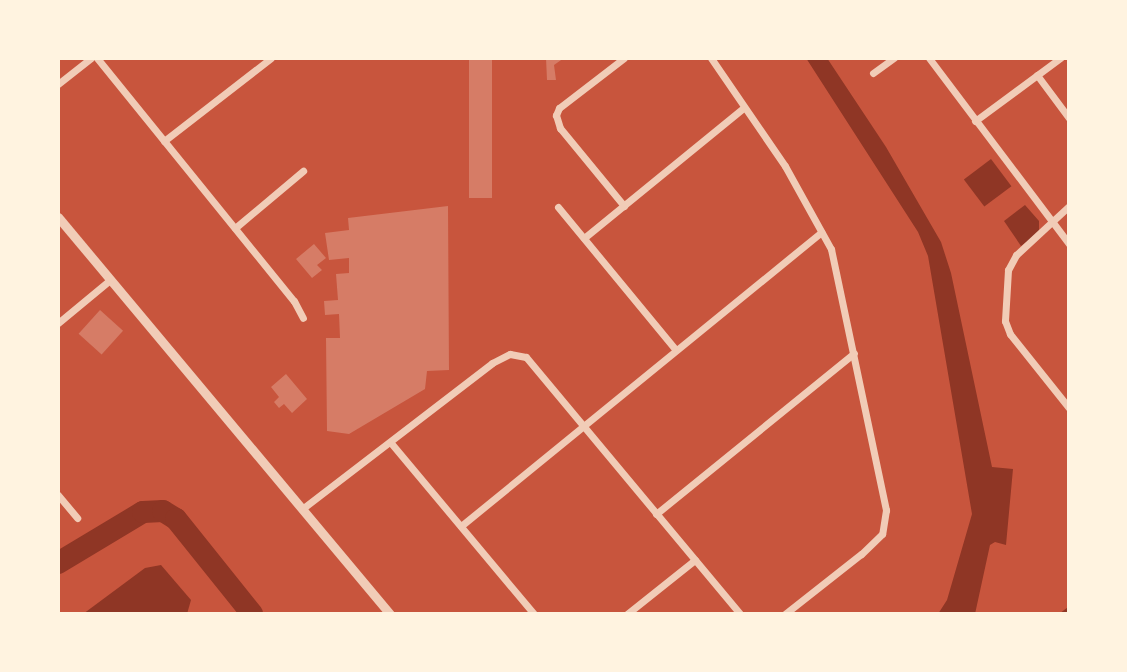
<!DOCTYPE html>
<html>
<head>
<meta charset="utf-8">
<style>
	body { margin:0 }
	#map { position:relative; width:1127px; height:672px; overflow:hidden; background:#c8553d; font-family:"Open Sans",sans-serif }
	div>[style] { position:absolute }
	[style*='--x'] { left:calc(var(--x)*1px); top:calc(var(--y)*1px); width:calc(var(--w)*1px); rotate:calc(var(--a)*1deg) }
	.water>* { inset:0; background:#8f3625; transform-origin:0 0 }
	.stream>* { height:4px; margin:-2px; padding:0 2px; transform-origin:2px; border-radius:2px; background:#8f3625 }
	.river>* { height:22px; margin:-11px; padding:0 11px; transform-origin:11px; border-radius:11px; background:#8f3625 }
	.building>* { inset:0; background:#d67c66; transform-origin:0 0 }
	.minor>* { height:7px; margin:-3.5px; padding:0 3.5px; transform-origin:3.5px; border-radius:3.5px; background:#f1ccb7 }
	.tertiary>* { height:9px; margin:-4.5px; padding:0 4.5px; transform-origin:4.5px; border-radius:4.5px; background:#f1ccb7 }
	span { translate:-50% -50%; white-space:nowrap; text-align:center; line-height:1.15; -webkit-text-stroke:8px #fff3e0; paint-order:stroke }
	.frame { position:absolute; inset:0; border:60px solid #fff3e0; pointer-events:none }
</style>
</head>
<body>
<div id="map">
	<div class="water">
		<div style="clip-path:polygon(806px 58px,827px 58px,886px 147px,941px 242px,951px 273px,992px 467px,1013px 469px,1006px 545px,995px 542px,990px 545px,975px 614px,938px 614px,947px 600px,972px 514px,928px 256px,918px 232px)"></div>
		<div style="left:991px;top:159px;width:34px;height:34px;rotate:53deg"></div>
		<div style="clip-path:polygon(1025px 205px,1039px 221px,1039px 233px,1021px 246px,1004px 221px)"></div>
		<div style="clip-path:polygon(161px 565px,191px 600px,187px 614px,83px 614px,145px 568px)"></div>
	</div>
	<div class="stream">
		<div style="--x:1062;--y:614;--w:9;--a:-36"></div>
	</div>
	<div class="river">
		<div style="--x:58;--y:563;--w:99;--a:-31"></div>
		<div style="--x:143;--y:512;--w:20;--a:-3"></div>
		<div style="--x:163;--y:511;--w:15;--a:32"></div>
		<div style="--x:176;--y:519;--w:122;--a:51.3"></div>
	</div>
	<div class="building">
		<div style="left:469px;top:58px;width:23px;height:140px"></div>
		<div style="clip-path:polygon(546px 58px,564px 58px,554px 65px,556px 80px,547px 80px)"></div>
		<div style="clip-path:polygon(448px 206px,449px 370px,427px 371px,425px 389px,349px 434px,327px 431px,326px 338px,340px 338px,339px 314px,325px 315px,324px 301px,338px 300px,336px 274px,349px 273px,349px 258px,329px 260px,325px 233px,349px 230px,348px 218px)"></div>
		<div style="clip-path:polygon(314px 244px,326px 258px,317px 265px,322px 270px,312px 278px,296px 259px)"></div>
		<div style="left:100px;top:310px;width:31px;height:32px;rotate:42deg"></div>
		<div style="clip-path:polygon(286px 374px,307px 399px,292px 413px,284px 404px,279px 408px,274px 402px,279px 397px,271px 387px)"></div>
	</div>
	<div class="minor">
		<div style="--x:97;--y:58;--w:313;--a:51"></div>
		<div style="--x:294;--y:301;--w:19;--a:62"></div>
		<div style="--x:624;--y:58;--w:82;--a:142.4"></div>
		<div style="--x:559;--y:108;--w:8;--a:113"></div>
		<div style="--x:556;--y:115;--w:14;--a:73"></div>
		<div style="--x:560;--y:128;--w:101;--a:50.6"></div>
		<div style="--x:711;--y:58;--w:131;--a:55.6"></div>
		<div style="--x:785;--y:166;--w:95;--a:61"></div>
		<div style="--x:831;--y:249;--w:267;--a:78.1"></div>
		<div style="--x:886;--y:510;--w:24;--a:99"></div>
		<div style="--x:882;--y:534;--w:29;--a:136"></div>
		<div style="--x:861;--y:554;--w:97;--a:141.7"></div>
		<div style="--x:929;--y:58;--w:233;--a:53"></div>
		<div style="--x:873;--y:73;--w:26;--a:-36"></div>
		<div style="--x:1037;--y:75;--w:54;--a:53.3"></div>
		<div style="--x:58;--y:84;--w:42;--a:-38.2"></div>
		<div style="--x:975;--y:121;--w:106;--a:-36.5"></div>
		<div style="--x:164;--y:141;--w:135;--a:-37.8"></div>
		<div style="--x:1069;--y:206;--w:72;--a:137.2"></div>
		<div style="--x:1016;--y:255;--w:17;--a:118"></div>
		<div style="--x:1008;--y:270;--w:51;--a:93.4"></div>
		<div style="--x:1005;--y:321;--w:14;--a:69"></div>
		<div style="--x:1010;--y:334;--w:95;--a:51.4"></div>
		<div style="--x:558;--y:207;--w:185;--a:50.5"></div>
		<div style="--x:235;--y:228;--w:89;--a:-40"></div>
		<div style="--x:584;--y:238;--w:204;--a:-39.2"></div>
		<div style="--x:58;--y:323;--w:67;--a:-39.6"></div>
		<div style="--x:391;--y:443;--w:223;--a:50.1"></div>
		<div style="--x:58;--y:495;--w:30;--a:50"></div>
		<div style="--x:302;--y:509;--w:240;--a:-37.5"></div>
		<div style="--x:492;--y:363;--w:20;--a:-27"></div>
		<div style="--x:510;--y:354;--w:16;--a:11"></div>
		<div style="--x:526;--y:357;--w:334;--a:50.2"></div>
		<div style="--x:656;--y:514;--w:255;--a:-39.1"></div>
		<div style="--x:461;--y:526;--w:465;--a:-39.2"></div>
		<div style="--x:627;--y:614;--w:87;--a:-38.5"></div>
	</div>
	<div class="tertiary">
		<div style="--x:58;--y:217;--w:518;--a:50.1"></div>
	</div>
	<div class="frame"></div>
</div>
</body>
</html>
